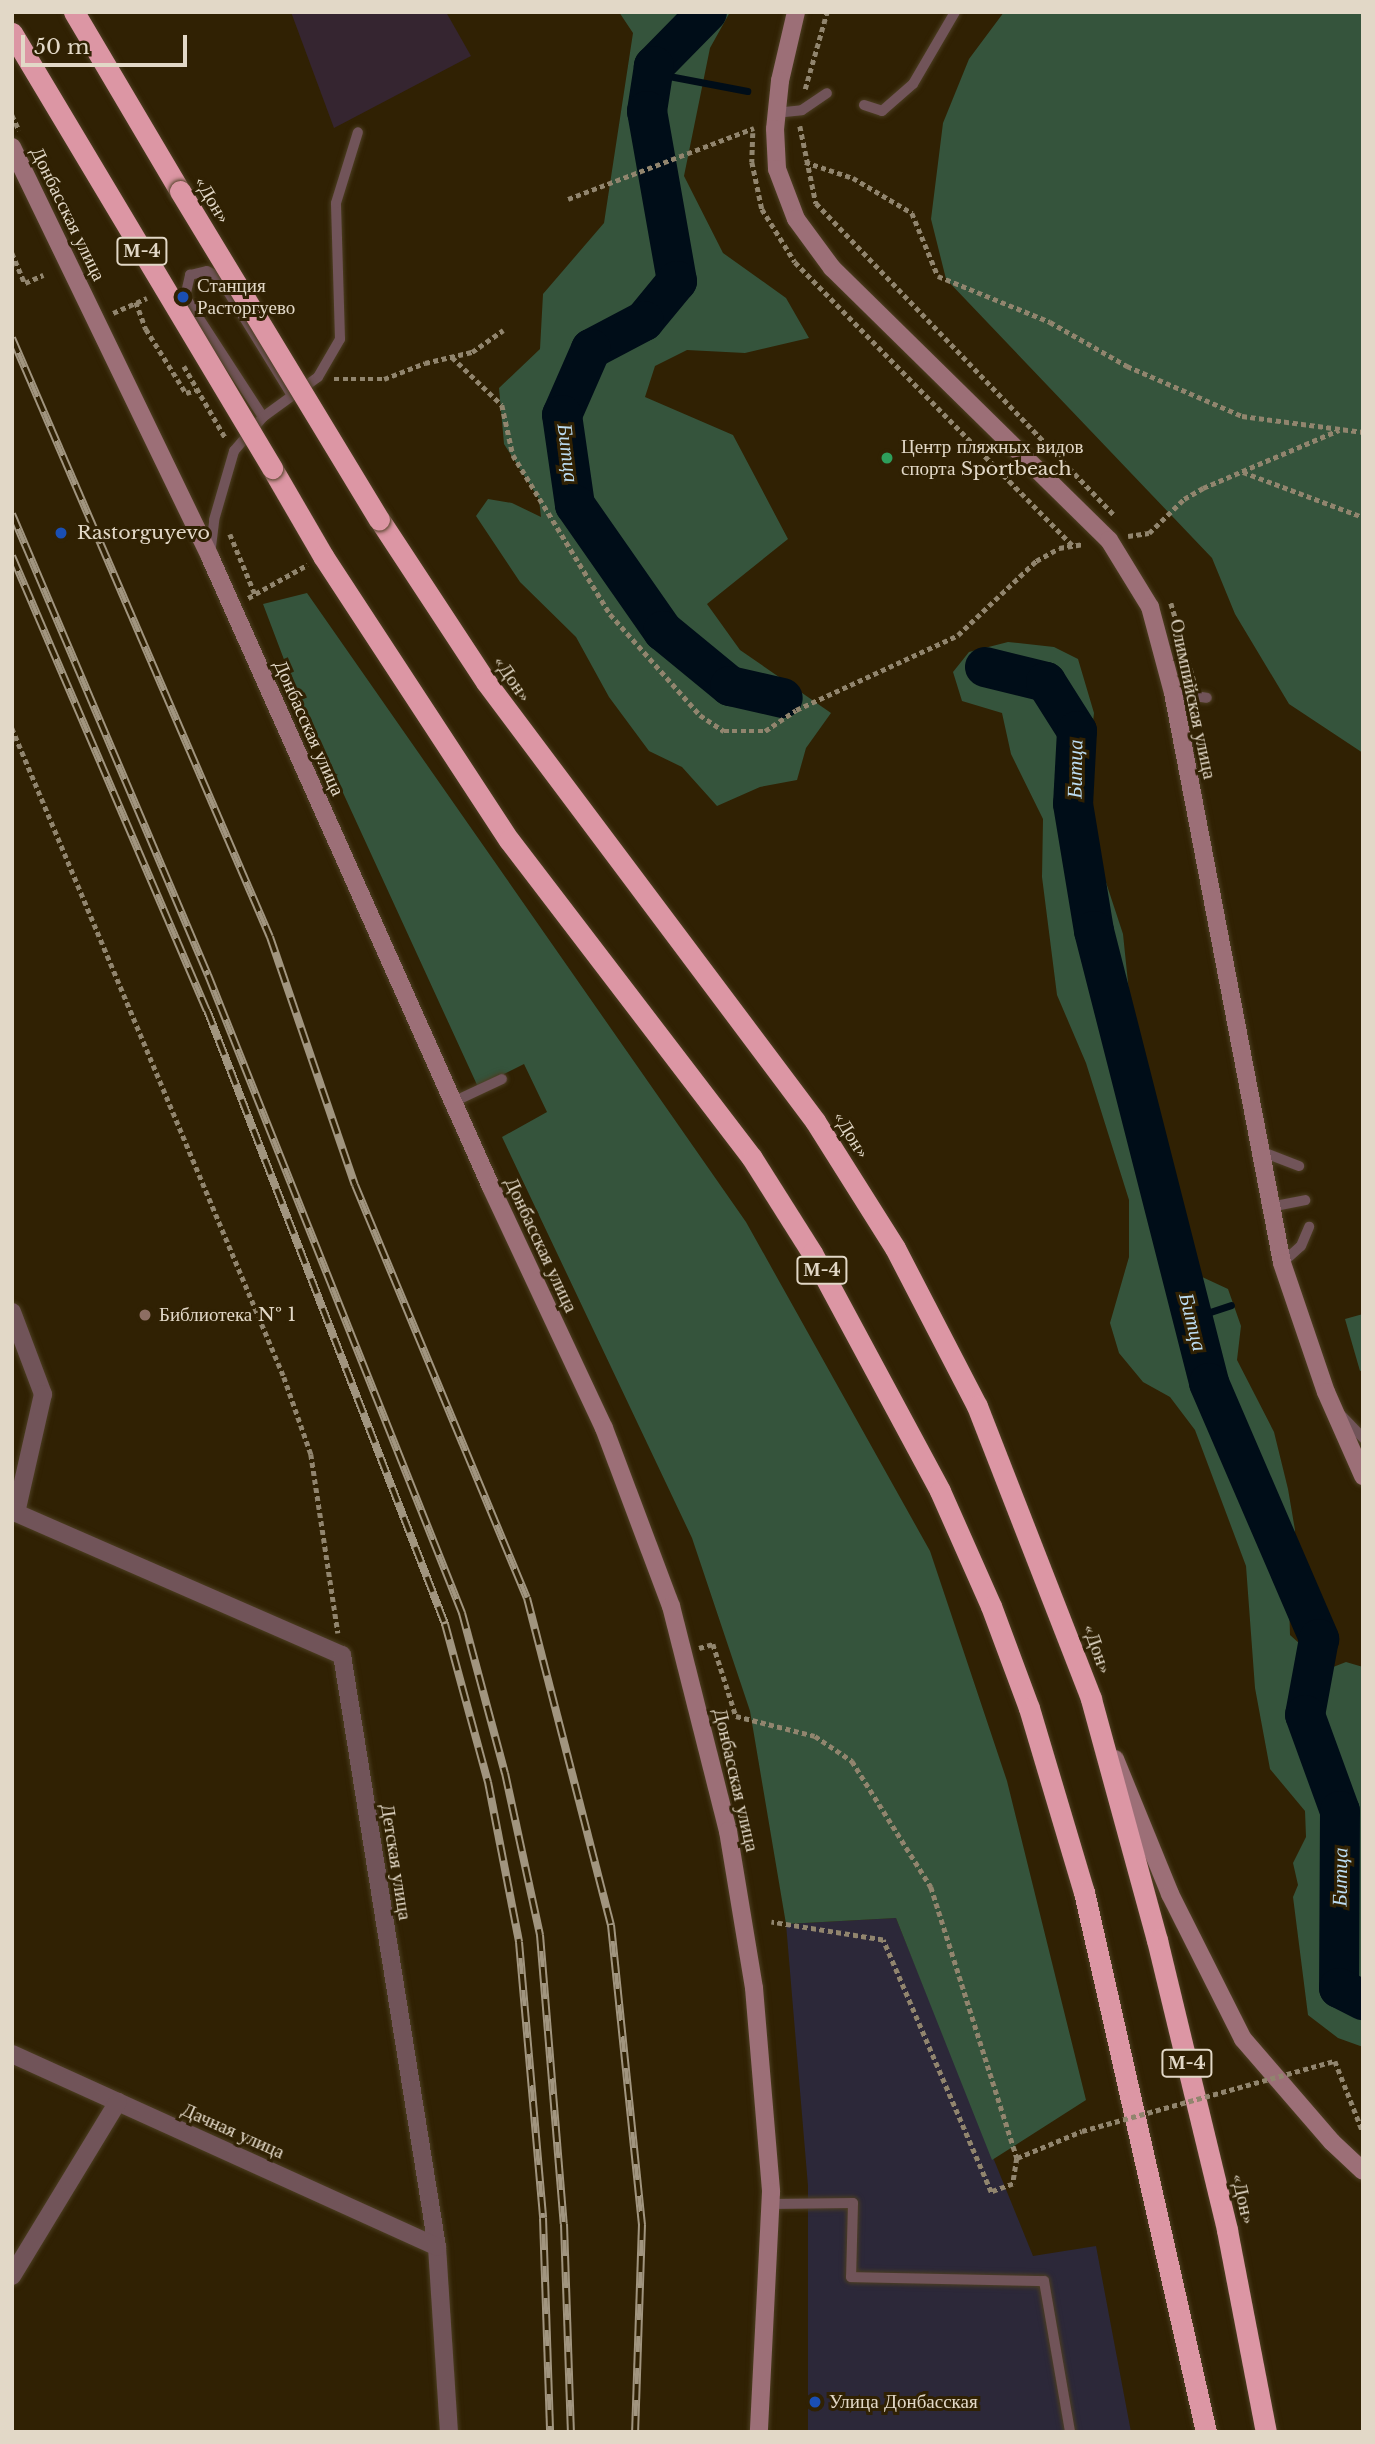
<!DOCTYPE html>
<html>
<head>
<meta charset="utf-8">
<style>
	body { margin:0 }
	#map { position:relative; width:1375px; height:2444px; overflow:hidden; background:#302103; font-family:"Libre Baskerville",serif }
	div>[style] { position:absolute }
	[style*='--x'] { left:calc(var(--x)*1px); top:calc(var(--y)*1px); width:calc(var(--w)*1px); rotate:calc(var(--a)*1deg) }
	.commercial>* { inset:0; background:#2c2839 }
	.industrial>* { inset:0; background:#352530 }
	.green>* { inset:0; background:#35543c }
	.stream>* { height:7px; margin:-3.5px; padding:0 3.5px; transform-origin:3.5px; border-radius:3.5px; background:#000d18 }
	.river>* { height:40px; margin:-20px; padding:0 20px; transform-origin:20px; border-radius:20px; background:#000d18 }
	.path>* { height:4.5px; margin-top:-2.25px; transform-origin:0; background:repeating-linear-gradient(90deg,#91856e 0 5px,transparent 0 8.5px) }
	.roads { filter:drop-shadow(0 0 2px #4c3e22) drop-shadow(0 0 2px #4c3e22) }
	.lane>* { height:10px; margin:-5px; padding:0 5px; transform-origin:5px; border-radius:5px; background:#715459 }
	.street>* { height:18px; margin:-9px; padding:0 9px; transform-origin:9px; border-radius:9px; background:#715459 }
	.secondary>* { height:18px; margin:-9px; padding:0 9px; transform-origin:9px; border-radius:9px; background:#9c6f77 }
	.highway>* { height:21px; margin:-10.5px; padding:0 10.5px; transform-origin:10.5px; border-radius:10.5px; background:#dc96a4 }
	.rail>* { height:8px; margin-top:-4px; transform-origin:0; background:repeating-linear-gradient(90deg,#302103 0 16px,#a1957f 0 32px); box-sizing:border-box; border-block:2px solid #a1957f }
	.path-bridge>* { height:4.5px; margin-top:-2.25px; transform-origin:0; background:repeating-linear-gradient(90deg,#91856e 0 5px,transparent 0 8.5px) }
	.bridges { filter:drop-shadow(0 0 2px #4c3e22) drop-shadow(0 0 2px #4c3e22) }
	.highway-bridge>* { height:21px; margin:-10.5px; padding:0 10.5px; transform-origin:10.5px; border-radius:10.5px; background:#dc96a4 }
	.dots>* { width:19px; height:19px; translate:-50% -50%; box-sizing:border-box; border:4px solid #302103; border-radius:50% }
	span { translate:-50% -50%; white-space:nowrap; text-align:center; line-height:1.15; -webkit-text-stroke:6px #302103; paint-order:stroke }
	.shield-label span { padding:2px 5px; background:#302103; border:2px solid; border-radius:5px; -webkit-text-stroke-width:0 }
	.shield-label { font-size:18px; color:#e2d8c7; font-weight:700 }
	.street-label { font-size:19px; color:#e2d8c7 }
	.poi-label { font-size:19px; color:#e2d8c7 }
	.left { translate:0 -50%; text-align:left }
	.water-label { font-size:21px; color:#bcdcf2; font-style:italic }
	.frame { position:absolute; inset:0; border:14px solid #e2d8c7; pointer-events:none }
	.scale { position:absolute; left:21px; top:35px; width:166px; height:32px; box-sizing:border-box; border:4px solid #e2d8c7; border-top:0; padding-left:9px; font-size:21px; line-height:24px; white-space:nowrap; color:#e2d8c7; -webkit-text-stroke:5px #302103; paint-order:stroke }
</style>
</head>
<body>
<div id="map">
	<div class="commercial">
		<div style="clip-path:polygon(896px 1918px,1033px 2256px,1096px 2246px,1131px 2432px,808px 2432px,808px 2186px,786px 1924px)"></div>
	</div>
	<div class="industrial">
		<div style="clip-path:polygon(291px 12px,446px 12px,471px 56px,334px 128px)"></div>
	</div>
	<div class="green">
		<div style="clip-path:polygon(619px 12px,730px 12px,710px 48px,684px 176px,723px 253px,786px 298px,809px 338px,745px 353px,687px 350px,655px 366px,645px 397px,733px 435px,788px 539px,707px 604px,740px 650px,831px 713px,806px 748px,797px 780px,760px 787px,717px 806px,682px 767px,649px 751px,609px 697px,576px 637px,520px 582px,476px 516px,488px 499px,512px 503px,541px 517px,539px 499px,504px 444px,499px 388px,540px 349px,543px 294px,604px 223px,633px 33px)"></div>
		<div style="clip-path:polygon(1004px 12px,1363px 12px,1363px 753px,1289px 704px,1235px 614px,1212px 558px,946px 279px,931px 219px,943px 123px,969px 59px)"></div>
		<div style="clip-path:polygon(307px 593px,746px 1222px,930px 1551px,1007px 1781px,1086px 2100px,992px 2160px,896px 1918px,786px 1924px,750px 1711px,692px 1538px,502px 1137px,547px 1112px,524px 1064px,478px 1087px,294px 686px,263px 604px)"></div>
		<div style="clip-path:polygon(1008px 642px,1054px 647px,1078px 659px,1094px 713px,1086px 787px,1096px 852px,1123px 934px,1130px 1002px,1150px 1094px,1200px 1276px,1228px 1289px,1241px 1326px,1237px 1360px,1274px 1432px,1288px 1489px,1295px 1530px,1288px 1565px,1290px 1635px,1328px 1669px,1346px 1662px,1363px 1667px,1363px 2047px,1338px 2038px,1308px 2015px,1293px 1897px,1298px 1885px,1293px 1863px,1306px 1837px,1305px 1811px,1270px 1769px,1255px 1688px,1246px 1566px,1195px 1430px,1170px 1397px,1143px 1382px,1119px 1353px,1110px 1323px,1129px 1257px,1129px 1200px,1086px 1063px,1057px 995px,1042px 877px,1043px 819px,1011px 754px,1002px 713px,962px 701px,953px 672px,969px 652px)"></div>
		<div style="clip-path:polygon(1363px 1314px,1363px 1370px,1360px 1371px,1345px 1319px)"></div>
	</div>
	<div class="stream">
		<div style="--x:653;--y:73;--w:96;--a:10.8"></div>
		<div style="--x:1192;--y:1318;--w:41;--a:-18.4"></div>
	</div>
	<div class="river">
		<div style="--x:707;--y:12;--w:76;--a:134.5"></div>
		<div style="--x:654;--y:66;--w:46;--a:98.8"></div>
		<div style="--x:647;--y:111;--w:173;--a:80"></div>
		<div style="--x:677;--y:281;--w:52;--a:129.5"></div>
		<div style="--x:644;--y:321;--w:60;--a:152.2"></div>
		<div style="--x:591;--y:349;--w:72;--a:113.7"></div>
		<div style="--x:562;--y:415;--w:91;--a:81.8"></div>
		<div style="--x:575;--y:505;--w:154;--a:55.1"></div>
		<div style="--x:663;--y:631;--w:87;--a:39.4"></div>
		<div style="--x:730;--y:686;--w:54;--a:12.8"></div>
		<div style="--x:985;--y:667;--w:63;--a:13.8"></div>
		<div style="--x:1046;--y:682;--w:58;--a:57.7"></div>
		<div style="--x:1077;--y:731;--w:73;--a:93.1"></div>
		<div style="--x:1073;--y:804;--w:129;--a:80.6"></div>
		<div style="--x:1094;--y:931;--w:466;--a:75.7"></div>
		<div style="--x:1209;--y:1383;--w:279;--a:66.7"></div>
		<div style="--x:1319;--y:1639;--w:77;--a:100.4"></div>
		<div style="--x:1305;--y:1715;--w:102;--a:70"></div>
		<div style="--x:1340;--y:1811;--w:177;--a:90.3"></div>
		<div style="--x:1339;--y:1988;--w:27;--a:27"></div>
	</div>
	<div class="path">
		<div style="--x:805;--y:89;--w:80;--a:-74.1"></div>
		<div style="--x:12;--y:115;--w:17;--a:65"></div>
		<div style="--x:800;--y:126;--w:79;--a:78.3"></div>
		<div style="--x:816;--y:203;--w:433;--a:46.3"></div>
		<div style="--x:753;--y:133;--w:29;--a:92"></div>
		<div style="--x:752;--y:162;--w:48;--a:78"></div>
		<div style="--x:762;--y:209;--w:62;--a:58.1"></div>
		<div style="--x:795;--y:262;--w:397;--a:45.6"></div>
		<div style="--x:805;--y:162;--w:51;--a:18.4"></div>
		<div style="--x:853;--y:178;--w:69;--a:30.7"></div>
		<div style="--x:912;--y:213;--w:68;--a:67.6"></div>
		<div style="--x:938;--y:276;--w:121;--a:22.3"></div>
		<div style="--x:1050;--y:322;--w:89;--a:29.7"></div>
		<div style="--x:1127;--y:366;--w:125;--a:23.5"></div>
		<div style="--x:1242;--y:416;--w:122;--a:7.5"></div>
		<div style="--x:568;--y:199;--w:199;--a:-20.9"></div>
		<div style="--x:12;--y:253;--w:33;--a:67"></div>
		<div style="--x:25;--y:283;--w:20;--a:-24"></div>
		<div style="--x:136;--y:302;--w:29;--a:70"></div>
		<div style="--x:146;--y:329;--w:75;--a:58"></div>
		<div style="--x:186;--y:393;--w:10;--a:-17"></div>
		<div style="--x:113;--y:313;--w:37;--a:-24"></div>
		<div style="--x:452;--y:357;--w:69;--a:43.8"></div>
		<div style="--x:502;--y:405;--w:51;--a:77.6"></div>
		<div style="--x:513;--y:455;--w:186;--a:58.6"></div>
		<div style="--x:610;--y:614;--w:135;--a:48.3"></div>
		<div style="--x:700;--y:715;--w:29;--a:34"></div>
		<div style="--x:724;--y:731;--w:41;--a:0"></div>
		<div style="--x:765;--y:731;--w:37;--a:-34"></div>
		<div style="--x:796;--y:710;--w:179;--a:-24.8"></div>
		<div style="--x:958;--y:635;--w:108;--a:-43.5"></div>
		<div style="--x:1036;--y:561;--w:26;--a:-29"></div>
		<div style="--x:1059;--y:548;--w:25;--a:-9"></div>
		<div style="--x:184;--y:366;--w:82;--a:60"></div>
		<div style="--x:334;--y:379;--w:50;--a:0"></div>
		<div style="--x:384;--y:379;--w:44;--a:-21.3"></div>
		<div style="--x:425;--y:363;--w:48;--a:-13.2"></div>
		<div style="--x:472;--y:352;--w:38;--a:-35"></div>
		<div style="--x:1243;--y:472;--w:128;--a:20.6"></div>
		<div style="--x:230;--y:534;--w:65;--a:67.4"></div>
		<div style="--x:1128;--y:536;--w:21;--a:-8"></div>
		<div style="--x:1149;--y:533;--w:49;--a:-44.2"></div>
		<div style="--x:1184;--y:499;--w:22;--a:-30"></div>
		<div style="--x:1203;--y:488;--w:148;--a:-23.1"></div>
		<div style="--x:248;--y:598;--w:68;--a:-29.2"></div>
		<div style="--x:1171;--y:603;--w:81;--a:73.6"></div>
		<div style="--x:12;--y:728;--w:704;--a:67.26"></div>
		<div style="--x:284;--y:1377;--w:82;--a:70.7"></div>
		<div style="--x:311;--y:1454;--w:181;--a:81.4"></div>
		<div style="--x:699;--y:1648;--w:15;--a:-16"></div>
		<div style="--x:713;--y:1644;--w:76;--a:72.3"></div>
		<div style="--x:736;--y:1716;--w:81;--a:14.2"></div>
		<div style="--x:815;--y:1736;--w:45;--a:34"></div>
		<div style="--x:852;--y:1761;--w:149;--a:57.9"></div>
		<div style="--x:931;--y:1887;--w:284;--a:72.4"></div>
		<div style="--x:1017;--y:2158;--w:26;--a:99"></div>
		<div style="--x:1013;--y:2184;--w:23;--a:160"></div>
		<div style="--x:991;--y:2192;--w:274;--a:-113.2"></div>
		<div style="--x:883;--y:1940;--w:113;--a:-170.9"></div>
		<div style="--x:1335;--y:2061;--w:76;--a:68.5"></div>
		<div style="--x:1017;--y:2158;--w:70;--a:-22.6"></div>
	</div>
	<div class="roads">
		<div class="lane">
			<div style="--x:864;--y:105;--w:19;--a:18"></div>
			<div style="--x:882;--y:111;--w:41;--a:-41.1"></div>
			<div style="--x:913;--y:84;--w:83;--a:-59.7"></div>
			<div style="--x:775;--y:113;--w:27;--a:-6"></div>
			<div style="--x:802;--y:110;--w:30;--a:-34"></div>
			<div style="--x:263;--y:417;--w:143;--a:-123"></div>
			<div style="--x:185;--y:297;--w:23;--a:-77"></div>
			<div style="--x:190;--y:275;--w:17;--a:-13"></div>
			<div style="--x:207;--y:271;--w:13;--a:27"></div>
			<div style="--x:219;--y:277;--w:137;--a:58.4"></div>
			<div style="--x:210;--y:555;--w:35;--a:-83"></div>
			<div style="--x:214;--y:520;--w:72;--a:-73.8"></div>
			<div style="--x:234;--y:451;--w:45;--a:-49.5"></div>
			<div style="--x:263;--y:417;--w:68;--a:-36"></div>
			<div style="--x:318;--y:377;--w:44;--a:-59.9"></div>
			<div style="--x:340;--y:339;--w:136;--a:-91.7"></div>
			<div style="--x:336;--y:203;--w:74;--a:-72.8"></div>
			<div style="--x:1173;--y:693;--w:34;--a:8"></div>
			<div style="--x:453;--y:1102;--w:54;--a:-25.1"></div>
			<div style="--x:1260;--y:1151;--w:42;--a:21"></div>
			<div style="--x:1270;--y:1207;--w:36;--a:-11"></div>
			<div style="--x:1282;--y:1263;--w:25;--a:-42"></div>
			<div style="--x:1301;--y:1246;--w:21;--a:-67"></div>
			<div style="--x:1341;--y:1415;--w:32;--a:46"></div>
			<div style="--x:770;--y:2204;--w:83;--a:-0.7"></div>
			<div style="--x:853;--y:2203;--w:74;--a:91.5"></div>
			<div style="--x:851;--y:2277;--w:193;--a:1.2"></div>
			<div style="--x:1044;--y:2281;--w:153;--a:80.2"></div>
		</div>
		<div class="street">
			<div style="--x:12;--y:1312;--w:88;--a:69.3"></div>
			<div style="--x:43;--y:1394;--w:122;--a:102.8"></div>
			<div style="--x:12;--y:1511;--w:360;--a:23.6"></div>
			<div style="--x:342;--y:1655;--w:600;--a:80.88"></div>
			<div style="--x:437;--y:2247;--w:185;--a:86.3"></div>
			<div style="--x:12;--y:2054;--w:467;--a:24.4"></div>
			<div style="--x:12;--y:2276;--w:204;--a:-58.7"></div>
		</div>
		<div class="secondary">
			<div style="--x:796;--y:12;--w:71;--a:103.1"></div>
			<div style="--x:780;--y:81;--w:48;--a:95.9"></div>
			<div style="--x:775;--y:129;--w:40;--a:87.1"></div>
			<div style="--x:777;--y:169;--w:53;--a:69.2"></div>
			<div style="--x:796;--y:219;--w:61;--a:53.7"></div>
			<div style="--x:832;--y:268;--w:388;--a:44.5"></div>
			<div style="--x:1109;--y:540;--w:79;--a:58.5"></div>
			<div style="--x:1150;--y:607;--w:89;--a:75"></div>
			<div style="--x:1173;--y:693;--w:580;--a:79.17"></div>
			<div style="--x:1282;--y:1263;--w:136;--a:71.2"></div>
			<div style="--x:1326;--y:1392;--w:92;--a:66.2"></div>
			<div style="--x:12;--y:147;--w:455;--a:64.2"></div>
			<div style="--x:210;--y:557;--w:690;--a:65.96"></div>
			<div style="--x:491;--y:1187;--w:266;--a:64.9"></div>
			<div style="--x:604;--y:1428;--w:190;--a:69.4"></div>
			<div style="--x:671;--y:1606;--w:232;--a:75.8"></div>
			<div style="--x:728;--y:1831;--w:159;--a:80.6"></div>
			<div style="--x:754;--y:1988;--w:205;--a:85.2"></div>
			<div style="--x:771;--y:2192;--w:240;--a:92.9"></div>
			<div style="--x:1115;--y:1759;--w:146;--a:67.8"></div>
			<div style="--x:1170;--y:1894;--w:162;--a:63.3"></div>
			<div style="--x:1243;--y:2039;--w:136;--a:49.2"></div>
			<div style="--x:1332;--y:2142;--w:42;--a:43.1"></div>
		</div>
		<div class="highway">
			<div style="--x:74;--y:12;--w:208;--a:59.4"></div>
			<div style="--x:272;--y:468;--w:102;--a:59.9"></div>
			<div style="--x:323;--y:556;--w:339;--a:56.8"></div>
			<div style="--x:509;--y:840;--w:400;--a:52.6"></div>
			<div style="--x:752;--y:1158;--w:112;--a:57.7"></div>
			<div style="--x:812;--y:1253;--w:270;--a:61.7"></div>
			<div style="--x:940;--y:1491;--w:126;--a:66.1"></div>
			<div style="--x:991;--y:1606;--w:109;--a:69.6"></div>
			<div style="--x:1029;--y:1708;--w:192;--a:73.4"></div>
			<div style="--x:1084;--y:1892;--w:554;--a:77.27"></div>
			<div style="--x:379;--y:519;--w:195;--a:56.7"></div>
			<div style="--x:486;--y:682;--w:549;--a:53.15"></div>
			<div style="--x:815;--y:1121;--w:150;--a:57.8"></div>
			<div style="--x:895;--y:1248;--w:178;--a:62.6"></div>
			<div style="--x:977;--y:1406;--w:314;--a:68.7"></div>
			<div style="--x:1091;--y:1699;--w:250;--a:74.7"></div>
			<div style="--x:1157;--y:1940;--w:298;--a:76.4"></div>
			<div style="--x:1227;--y:2230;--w:206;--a:79.1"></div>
		</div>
	</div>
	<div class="rail">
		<div style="--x:12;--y:338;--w:652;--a:66.7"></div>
		<div style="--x:270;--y:937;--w:262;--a:71.1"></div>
		<div style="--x:355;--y:1185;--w:447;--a:67.4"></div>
		<div style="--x:527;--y:1598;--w:338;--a:75.6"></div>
		<div style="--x:611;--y:1925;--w:301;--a:84.1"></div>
		<div style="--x:642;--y:2224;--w:208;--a:91.9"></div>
		<div style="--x:12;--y:514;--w:501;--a:66.97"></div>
		<div style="--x:208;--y:975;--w:687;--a:68.29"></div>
		<div style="--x:462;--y:1613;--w:166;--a:75"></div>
		<div style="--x:505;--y:1773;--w:166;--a:77.8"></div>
		<div style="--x:540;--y:1935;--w:290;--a:85.3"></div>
		<div style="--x:564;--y:2224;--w:208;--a:88.1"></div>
		<div style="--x:12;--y:556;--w:494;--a:66.8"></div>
		<div style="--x:207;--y:1010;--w:659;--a:68.81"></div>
		<div style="--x:445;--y:1624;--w:164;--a:74.8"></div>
		<div style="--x:488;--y:1782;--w:163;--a:79"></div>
		<div style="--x:519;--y:1942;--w:277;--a:85"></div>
		<div style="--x:543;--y:2218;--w:214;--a:88.1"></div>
	</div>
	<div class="path-bridge">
		<div style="--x:1082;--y:2131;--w:263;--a:-15.5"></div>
	</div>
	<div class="bridges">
		<div class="highway-bridge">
			<div style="--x:12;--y:33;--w:507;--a:59.13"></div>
			<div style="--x:180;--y:191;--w:384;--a:58.8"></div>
		</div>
	</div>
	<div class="dots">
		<div style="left:183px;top:297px;background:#1a4fb4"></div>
		<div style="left:887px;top:458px;background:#2e9e5b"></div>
		<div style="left:61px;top:533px;background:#1a4fb4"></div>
		<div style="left:145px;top:1315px;background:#8d6e63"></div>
		<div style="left:815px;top:2402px;background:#1a4fb4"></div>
	</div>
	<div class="shield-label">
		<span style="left:142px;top:251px">М-4</span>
		<span style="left:822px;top:1270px">М-4</span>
		<span style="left:1187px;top:2063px">М-4</span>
	</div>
	<div class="street-label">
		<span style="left:212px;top:200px;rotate:59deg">«Дон»</span>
		<span style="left:68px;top:214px;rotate:64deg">Донбасская улица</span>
		<span style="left:512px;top:679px;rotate:55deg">«Дон»</span>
		<span style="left:1193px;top:699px;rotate:78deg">Олимпийская улица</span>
		<span style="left:309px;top:728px;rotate:66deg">Донбасская улица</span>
		<span style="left:851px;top:1135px;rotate:58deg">«Дон»</span>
		<span style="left:541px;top:1245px;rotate:65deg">Донбасская улица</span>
		<span style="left:1097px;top:1649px;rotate:70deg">«Дон»</span>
		<span style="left:736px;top:1780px;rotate:77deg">Донбасская улица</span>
		<span style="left:396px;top:1862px;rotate:81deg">Детская улица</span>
		<span style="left:233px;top:2131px;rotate:24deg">Дачная улица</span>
		<span style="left:1243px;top:2199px;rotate:77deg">«Дон»</span>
	</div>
	<div class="poi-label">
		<span class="left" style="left:197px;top:297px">Станция<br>Расторгуево</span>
		<span class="left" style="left:901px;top:458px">Центр пляжных видов<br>спорта Sportbeach</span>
		<span class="left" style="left:77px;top:533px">Rastorguyevo</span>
		<span class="left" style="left:159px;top:1315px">Библиотека № 1</span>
		<span class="left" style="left:829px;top:2402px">Улица Донбасская</span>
	</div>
	<div class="water-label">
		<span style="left:568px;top:453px;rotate:83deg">Битца</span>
		<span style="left:1075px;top:769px;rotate:-89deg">Битца</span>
		<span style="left:1193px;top:1322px;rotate:76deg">Битца</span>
		<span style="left:1340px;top:1877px;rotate:-89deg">Битца</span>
	</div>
	<div class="frame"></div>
	<div class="scale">50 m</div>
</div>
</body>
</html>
